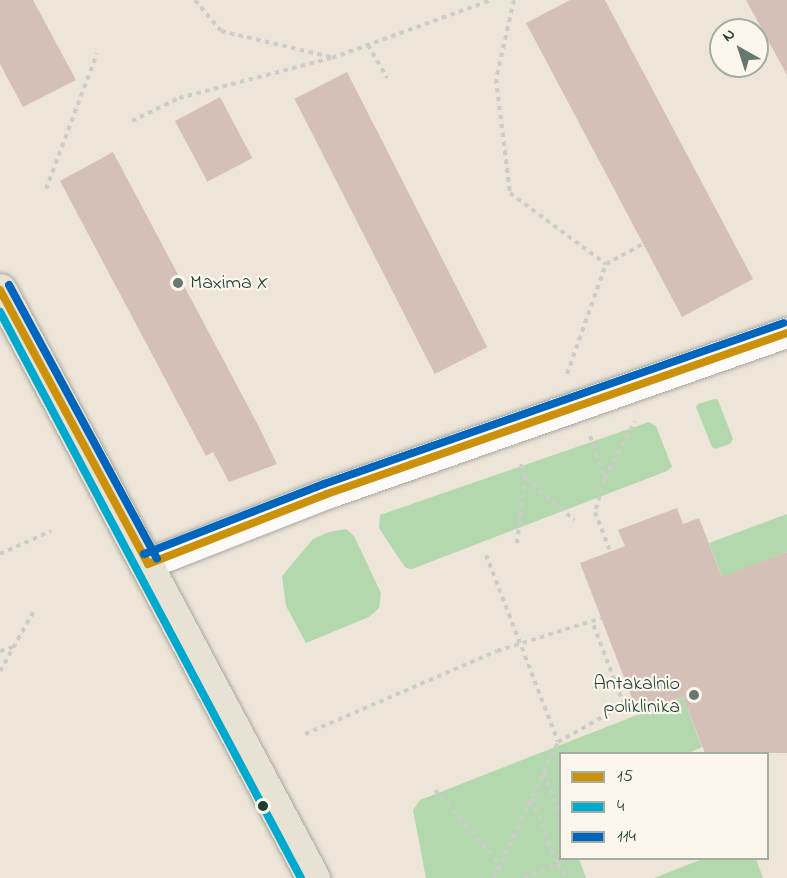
<!DOCTYPE html>
<html>
<head>
<meta charset="utf-8">
<style>
	body { margin:0 }
	#map { position:relative; width:787px; height:878px; overflow:hidden; background:#eee5d9; font-family:"Indie Flower",sans-serif }
	div>[style] { position:absolute }
	[style*='--x'] { left:calc(var(--x)*1px); top:calc(var(--y)*1px); width:calc(var(--w)*1px); rotate:calc(var(--a)*1deg) }
	.green>* { inset:0; background:#b4d8ad }
	.building>* { inset:0; background:#d5c0b7; transform-origin:0 0 }
	.path>* { height:4px; margin-top:-2px; transform-origin:0; background:repeating-linear-gradient(90deg,#ccccc9 0 4.5px,transparent 0 9px) }
	.roads { filter:drop-shadow(0 0 2px #a8a79f) drop-shadow(0 0 2px #a8a79f) }
	.minor>* { height:30px; margin:-15px; padding:0 15px; transform-origin:15px; border-radius:15px; background:#fcfbf9 }
	.primary>* { height:33px; margin:-16.5px; padding:0 16.5px; transform-origin:16.5px; border-radius:16.5px; background:#e8e2d5 }
	.bus-1>* { height:8px; margin:-4px; padding:0 4px; transform-origin:4px; border-radius:4px; background:#cc910a }
	.bus-2>* { height:8px; margin:-4px; padding:0 4px; transform-origin:4px; border-radius:4px; background:#00a9ce }
	.bus-3>* { height:8px; margin:-4px; padding:0 4px; transform-origin:4px; border-radius:4px; background:#0065bd }
	.dots>* { width:16px; height:16px; translate:-50% -50%; box-sizing:border-box; border:3px solid #fbf7ec; border-radius:50% }
	span { translate:-50% -50%; white-space:nowrap; text-align:center; line-height:1.15; -webkit-text-stroke:4.5px #fbf7ec; paint-order:stroke }
	.poi-label { font-size:20px; color:#1f3d34 }
	.left { translate:0 -50%; text-align:left }
	.right { translate:-100% -50%; text-align:right }
	.legend { position:absolute; left:559px; top:752px; width:210px; height:108px; box-sizing:border-box; background:#fbf7ec; border:2px solid #a3ada2; margin:0; padding:8px 10px; list-style:none; font-size:18px; color:#1f3d34 }
	.legend li { display:flex; align-items:center; gap:12px; height:30px }
	.legend b { width:30px; border:2px solid #a3ada2 }
	.north { position:absolute; left:709px; top:18px; width:60px; height:60px; box-sizing:border-box; background:#fbf7ec; border:2px solid #a3ada2; border-radius:50%; rotate:321deg; font-size:16px; font-weight:700; line-height:24px; text-align:center; color:#1f3d34 }
	.north::after { content:''; display:block; margin:auto; width:21px; height:27px; background:#67786e; clip-path:polygon(50% 0,100% 100%,50% 72%,0 100%) }
</style>
</head>
<body>
<div id="map">
	<div class="green">
		<div style="clip-path:polygon(715px 399px,718px 400px,733px 439px,730px 444px,715px 449px,712px 447px,696px 407px,698px 404px)"></div>
		<div style="clip-path:polygon(649px 422px,656px 426px,672px 467px,667px 471px,412px 569px,406px 568px,400px 560px,379px 528px,380px 515px)"></div>
		<div style="clip-path:polygon(787px 514px,787px 552px,764px 561px,725px 584px,709px 543px)"></div>
		<div style="clip-path:polygon(346px 529px,354px 536px,381px 593px,379px 608px,369px 617px,306px 643px,286px 606px,282px 576px,313px 539px,329px 532px)"></div>
		<div style="clip-path:polygon(683px 697px,702px 747px,686px 754px,560px 754px,560px 858px,579px 859px,586px 878px,426px 878px,413px 810px,420px 800px)"></div>
		<div style="clip-path:polygon(705px 858px,756px 859px,763px 878px,654px 878px)"></div>
	</div>
	<div class="building">
		<div style="clip-path:polygon(0 0,33px 0,76px 80px,23px 107px,0 64px)"></div>
		<div style="clip-path:polygon(570px 0,605px 0,753px 279px,682px 317px,526px 23px)"></div>
		<div style="clip-path:polygon(746px 0,787px 0,787px 75px)"></div>
		<div style="left:347px;top:72px;width:309px;height:59px;rotate:63deg"></div>
		<div style="left:220px;top:97px;width:69px;height:51px;rotate:62deg"></div>
		<div style="clip-path:polygon(113px 152px,259px 427px,277px 464px,229px 482px,213px 452px,206px 456px,60px 181px)"></div>
		<div style="clip-path:polygon(677px 508px,683px 524px,699px 518px,722px 577px,787px 552px,787px 753px,705px 753px,683px 697px,638px 714px,580px 563px,625px 546px,618px 530px)"></div>
	</div>
	<div class="path">
		<div style="--x:195;--y:0;--w:40;--a:50"></div>
		<div style="--x:221;--y:31;--w:113;--a:13.3"></div>
		<div style="--x:514;--y:0;--w:81;--a:102.8"></div>
		<div style="--x:496;--y:79;--w:115;--a:83"></div>
		<div style="--x:510;--y:193;--w:119;--a:36.5"></div>
		<div style="--x:368;--y:45;--w:38;--a:60"></div>
		<div style="--x:132;--y:121;--w:52;--a:-26.1"></div>
		<div style="--x:179;--y:98;--w:158;--a:-14.7"></div>
		<div style="--x:332;--y:58;--w:169;--a:-20"></div>
		<div style="--x:46;--y:189;--w:145;--a:-69.4"></div>
		<div style="--x:567;--y:374;--w:117;--a:-70.5"></div>
		<div style="--x:606;--y:264;--w:42;--a:-28.4"></div>
		<div style="--x:590;--y:436;--w:46;--a:70.8"></div>
		<div style="--x:605;--y:479;--w:34;--a:107"></div>
		<div style="--x:595;--y:512;--w:40;--a:69"></div>
		<div style="--x:526;--y:478;--w:64;--a:41.2"></div>
		<div style="--x:605;--y:478;--w:64;--a:-62.2"></div>
		<div style="--x:517;--y:543;--w:66;--a:-83.1"></div>
		<div style="--x:525;--y:477;--w:16;--a:-108"></div>
		<div style="--x:0;--y:554;--w:56;--a:-24.3"></div>
		<div style="--x:486;--y:555;--w:200;--a:68.9"></div>
		<div style="--x:0;--y:651;--w:14;--a:-17"></div>
		<div style="--x:0;--y:671;--w:69;--a:-60.5"></div>
		<div style="--x:305;--y:734;--w:209;--a:-23.4"></div>
		<div style="--x:497;--y:651;--w:109;--a:-17.6"></div>
		<div style="--x:544;--y:773;--w:46;--a:69.6"></div>
		<div style="--x:435;--y:790;--w:100;--a:48.7"></div>
		<div style="--x:532;--y:799;--w:70;--a:69"></div>
		<div style="--x:557;--y:864;--w:18;--a:52"></div>
		<div style="--x:494;--y:878;--w:150;--a:-64.8"></div>
		<div style="--x:558;--y:742;--w:76;--a:-29.3"></div>
		<div style="--x:624;--y:705;--w:90;--a:-110.9"></div>
		<div style="--x:524;--y:878;--w:51;--a:-23.1"></div>
	</div>
	<div class="roads">
		<div class="minor">
			<div style="--x:148;--y:564;--w:192;--a:-21.4"></div>
			<div style="--x:327;--y:494;--w:487;--a:-19.3"></div>
		</div>
		<div class="primary">
			<div style="--x:0;--y:290;--w:666;--a:61.97"></div>
		</div>
	</div>
	<div class="bus-1">
		<div style="--x:0;--y:290;--w:311;--a:61.6"></div>
		<div style="--x:148;--y:564;--w:192;--a:-21.4"></div>
		<div style="--x:327;--y:494;--w:487;--a:-19.3"></div>
	</div>
	<div class="bus-2">
		<div style="--x:0;--y:312;--w:641;--a:62"></div>
	</div>
	<div class="bus-3">
		<div style="--x:9;--y:285;--w:311;--a:61.6"></div>
		<div style="--x:144;--y:554;--w:193;--a:-21.3"></div>
		<div style="--x:324;--y:484;--w:487;--a:-19.3"></div>
	</div>
	<div class="dots">
		<div style="left:178px;top:283px;background:#67786e"></div>
		<div style="left:694px;top:695px;background:#67786e"></div>
		<div style="left:263px;top:806px;background:#1f3d34"></div>
	</div>
	<div class="poi-label">
		<span class="left" style="left:190px;top:283px">Maxima X</span>
		<span class="right" style="left:680px;top:696px">Antakalnio<br>poliklinika</span>
	</div>
	<ul class="legend">
	<li><b style="height:8px;background:#cc910a"></b>15</li>
	<li><b style="height:8px;background:#00a9ce"></b>4</li>
	<li><b style="height:8px;background:#0065bd"></b>114</li>
	</ul>
	<div class="north">N</div>
</div>
</body>
</html>
